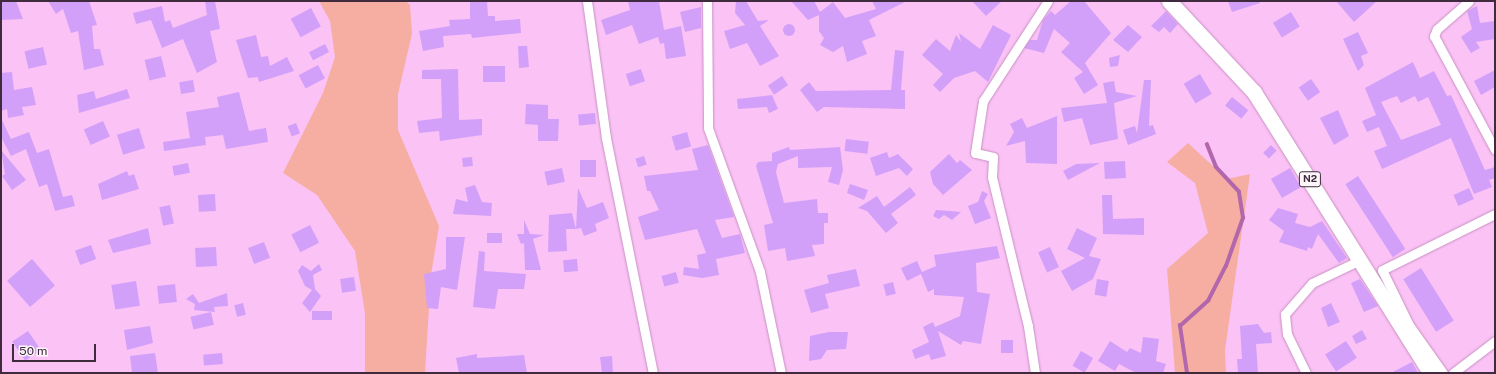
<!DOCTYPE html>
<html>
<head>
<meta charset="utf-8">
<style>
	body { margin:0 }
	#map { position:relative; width:1496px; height:374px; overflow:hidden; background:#fbc2f5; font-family:"Public Sans",sans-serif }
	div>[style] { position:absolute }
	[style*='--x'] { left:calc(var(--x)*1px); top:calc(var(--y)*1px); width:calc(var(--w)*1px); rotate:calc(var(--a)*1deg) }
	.green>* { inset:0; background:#f6aea2 }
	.stream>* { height:3.5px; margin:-1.75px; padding:0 1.75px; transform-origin:1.75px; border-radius:1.75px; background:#b266ac }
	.building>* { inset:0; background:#d3a0f9; transform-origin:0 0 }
	.round { border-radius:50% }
	.roads { filter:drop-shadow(0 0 1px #c791c2) drop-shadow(0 0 1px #c791c2) }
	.minor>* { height:9px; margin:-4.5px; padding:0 4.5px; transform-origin:4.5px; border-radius:4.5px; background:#fff }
	.trunk>* { height:15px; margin:-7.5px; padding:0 7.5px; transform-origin:7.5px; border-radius:7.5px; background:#fff }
	span { translate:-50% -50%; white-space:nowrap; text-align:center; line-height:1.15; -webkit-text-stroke:4px #fcf6fb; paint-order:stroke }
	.shield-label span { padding:1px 3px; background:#fcf6fb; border:1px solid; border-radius:3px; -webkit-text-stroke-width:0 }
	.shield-label { font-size:10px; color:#402a3e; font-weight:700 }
	.frame { position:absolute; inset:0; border:2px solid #402a3e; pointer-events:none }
	.scale { position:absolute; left:12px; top:344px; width:84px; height:18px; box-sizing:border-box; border:2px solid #402a3e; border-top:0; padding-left:5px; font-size:12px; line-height:14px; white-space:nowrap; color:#402a3e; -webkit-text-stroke:3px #fcf6fb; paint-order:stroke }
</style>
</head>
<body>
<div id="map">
	<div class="green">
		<div style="clip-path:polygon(319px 1px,406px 1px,410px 5px,412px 34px,398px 94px,398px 130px,439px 226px,431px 275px,425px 373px,365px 373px,365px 313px,355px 251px,317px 195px,283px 173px,323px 93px,335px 57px,330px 21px)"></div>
		<div style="clip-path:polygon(1188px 143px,1227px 179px,1250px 174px,1225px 350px,1226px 373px,1175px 373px,1167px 269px,1208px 233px,1195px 183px,1167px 162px)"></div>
	</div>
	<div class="stream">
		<div style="--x:1187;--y:373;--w:48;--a:-98.5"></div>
		<div style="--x:1180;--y:326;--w:38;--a:-42"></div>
		<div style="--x:1208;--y:301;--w:39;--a:-63"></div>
		<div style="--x:1226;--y:266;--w:51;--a:-70.5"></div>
		<div style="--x:1243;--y:218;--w:26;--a:-99"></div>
		<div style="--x:1239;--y:192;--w:34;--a:-133"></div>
		<div style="--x:1216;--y:167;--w:24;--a:-112"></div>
	</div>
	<div class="building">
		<div style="clip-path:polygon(1px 1px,16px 1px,23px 19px,1px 20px)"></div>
		<div style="clip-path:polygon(48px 1px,89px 1px,97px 25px,92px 26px,94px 49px,100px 49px,104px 65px,84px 70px,78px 31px,71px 33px,63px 9px,56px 14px)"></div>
		<div style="clip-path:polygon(205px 1px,215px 1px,220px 29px,210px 31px,217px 62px,197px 73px,183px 39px,162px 48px,151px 20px,136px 24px,133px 13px,162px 6px,165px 22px,170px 20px,173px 28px,207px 15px)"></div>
		<div style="clip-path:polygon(470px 1px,487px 1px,488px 16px,495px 16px,495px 21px,520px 19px,521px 33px,472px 38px,471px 34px,443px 36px,444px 47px,423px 51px,419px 31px,450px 26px,449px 20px,470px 19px)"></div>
		<div style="clip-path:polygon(628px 1px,659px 1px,664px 30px,681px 26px,686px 56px,666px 59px,664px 43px,660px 44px,658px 37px,639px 44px,632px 25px,606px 35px,601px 20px,630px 10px)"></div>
		<div style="clip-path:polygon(736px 1px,746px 1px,758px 21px,769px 20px,760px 26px,779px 56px,760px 66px,747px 43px,730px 49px,724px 31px,745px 25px,735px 13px)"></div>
		<div style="clip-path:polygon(791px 1px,814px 1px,820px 12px,833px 2px,845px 18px,876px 9px,872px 1px,907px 1px,869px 20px,876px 36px,862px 41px,867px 54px,847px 62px,843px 46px,833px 52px,820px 45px,824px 38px,819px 31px,819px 15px,808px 20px)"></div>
		<div style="clip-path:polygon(972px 1px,1002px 1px,986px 16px)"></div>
		<div style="clip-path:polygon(1071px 1px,1084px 1px,1111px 33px,1085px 63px,1098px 85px,1084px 94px,1074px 78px,1083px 72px,1061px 52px,1070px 43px,1054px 29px,1044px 53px,1024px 48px,1030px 40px,1037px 40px,1043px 20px,1051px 11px,1055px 15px)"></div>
		<div style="clip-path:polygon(1228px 1px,1259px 1px,1260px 3px,1232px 12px)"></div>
		<div style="clip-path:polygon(1336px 1px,1377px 1px,1354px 22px)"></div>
		<div style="clip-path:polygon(1477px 6px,1480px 23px,1495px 21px,1495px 39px,1476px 42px,1480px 48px,1471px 53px,1461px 37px,1472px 29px,1467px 11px)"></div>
		<div style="clip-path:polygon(701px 7px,701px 28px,685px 32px,680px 12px)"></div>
		<div style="left:311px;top:8px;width:21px;height:23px;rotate:62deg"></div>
		<div style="clip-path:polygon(1166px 11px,1178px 24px,1170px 33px,1164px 27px,1159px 32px,1151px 26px)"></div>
		<div style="left:1291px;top:12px;width:17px;height:21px;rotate:59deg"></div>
		<div class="round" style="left:783px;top:24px;width:12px;height:12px"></div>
		<div style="clip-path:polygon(993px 25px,1011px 35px,988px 82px,975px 71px,954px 78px,940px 92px,933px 85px,943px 74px,922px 55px,936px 39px,950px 51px,956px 35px,961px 42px,959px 33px,980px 49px)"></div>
		<div style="clip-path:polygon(1128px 25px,1142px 37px,1128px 52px,1113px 40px)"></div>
		<div style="clip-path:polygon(1358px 32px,1368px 53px,1361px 56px,1364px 65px,1358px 71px,1343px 39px)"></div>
		<div style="clip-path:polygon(256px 35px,261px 57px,268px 56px,270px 66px,287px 57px,294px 71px,259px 82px,258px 77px,248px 78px,236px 40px)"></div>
		<div style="left:325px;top:44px;width:9px;height:18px;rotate:63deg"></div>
		<div style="clip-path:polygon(518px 46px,527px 46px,529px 67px,519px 68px)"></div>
		<div style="left:43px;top:47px;width:18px;height:19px;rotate:77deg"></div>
		<div style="clip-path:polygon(895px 50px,904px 51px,901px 90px,905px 90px,905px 109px,824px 107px,817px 112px,800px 90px,809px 82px,816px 91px,891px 90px)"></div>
		<div style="clip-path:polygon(1120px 55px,1118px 66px,1110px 67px,1109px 58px)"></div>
		<div style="left:161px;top:56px;width:21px;height:17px;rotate:76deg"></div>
		<div style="clip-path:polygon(evenodd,1413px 62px,1420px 78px,1434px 71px,1447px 96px,1451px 95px,1485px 170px,1495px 167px,1495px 178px,1489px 180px,1492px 187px,1474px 194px,1451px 138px,1382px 169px,1374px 151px,1387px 146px,1379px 127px,1367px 132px,1362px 121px,1376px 115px,1365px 88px,1413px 62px,1397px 96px,1401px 103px,1415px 96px,1418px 102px,1428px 97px,1441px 125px,1401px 140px,1381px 102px,1397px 96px)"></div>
		<div style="left:318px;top:65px;width:15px;height:22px;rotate:62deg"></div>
		<div style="left:505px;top:66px;width:16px;height:22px;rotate:90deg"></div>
		<div style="clip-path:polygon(458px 69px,459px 120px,482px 119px,482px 135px,440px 141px,439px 131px,419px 133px,417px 121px,442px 118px,441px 79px,422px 79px,422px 70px)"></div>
		<div style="left:641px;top:69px;width:13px;height:16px;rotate:72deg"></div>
		<div style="clip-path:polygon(1495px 70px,1495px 87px,1481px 95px,1474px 81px)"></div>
		<div style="clip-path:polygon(12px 72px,14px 90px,32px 87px,36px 105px,22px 107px,24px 115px,8px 118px,7px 109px,1px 111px,1px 73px)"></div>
		<div style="left:1200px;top:74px;width:23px;height:19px;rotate:59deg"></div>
		<div style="left:782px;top:76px;width:11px;height:17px;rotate:56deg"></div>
		<div style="left:1311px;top:79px;width:16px;height:15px;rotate:55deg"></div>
		<div style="left:193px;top:80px;width:12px;height:14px;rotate:81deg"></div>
		<div style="clip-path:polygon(1144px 80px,1151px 80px,1149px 126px,1153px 125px,1156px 134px,1128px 145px,1123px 130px,1135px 126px,1137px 133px)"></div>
		<div style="clip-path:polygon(1114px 81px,1116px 92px,1137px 96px,1114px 103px,1118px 139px,1090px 145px,1082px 118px,1064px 122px,1061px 108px,1107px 103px,1103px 83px)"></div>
		<div style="clip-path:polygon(127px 89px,130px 98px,79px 113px,77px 95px,94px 91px,96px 99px)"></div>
		<div style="clip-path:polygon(239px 92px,249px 131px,266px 128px,268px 142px,226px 149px,223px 135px,205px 137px,206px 145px,164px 151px,163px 142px,190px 138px,186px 112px,219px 107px,217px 97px)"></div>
		<div style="clip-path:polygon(772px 95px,778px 109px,769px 113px,767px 107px,738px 109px,737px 99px)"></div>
		<div style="left:1232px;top:97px;width:21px;height:11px;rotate:39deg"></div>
		<div style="clip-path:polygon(526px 104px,548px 105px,548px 119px,559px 119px,558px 141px,538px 141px,538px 125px,525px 124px)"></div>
		<div style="clip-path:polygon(1338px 110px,1349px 136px,1334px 145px,1320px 118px)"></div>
		<div style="left:595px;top:113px;width:11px;height:17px;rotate:85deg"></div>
		<div style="clip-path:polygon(1057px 116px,1057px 164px,1026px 163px,1025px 141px,1006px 146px,1014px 132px,1010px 124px,1022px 118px,1027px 128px)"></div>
		<div style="clip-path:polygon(1px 118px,11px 139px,29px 132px,37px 153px,49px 149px,63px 197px,72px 195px,75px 206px,55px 211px,47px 184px,39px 187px,26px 149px,11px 156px,1px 137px)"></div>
		<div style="left:103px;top:121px;width:17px;height:21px;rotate:66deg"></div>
		<div style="left:296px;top:123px;width:11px;height:9px;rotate:68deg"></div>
		<div style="left:139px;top:128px;width:21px;height:23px;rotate:73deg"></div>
		<div style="left:687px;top:132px;width:15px;height:16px;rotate:74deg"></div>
		<div style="left:846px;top:139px;width:23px;height:12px;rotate:7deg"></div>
		<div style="clip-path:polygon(708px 145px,734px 217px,715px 220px,722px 238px,740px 234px,745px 253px,716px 259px,719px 275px,702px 278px,683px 275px,684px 267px,699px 269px,697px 255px,706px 253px,697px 229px,645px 240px,638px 217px,659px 210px,650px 191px,647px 191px,644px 176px,698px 170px,692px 149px)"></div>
		<div style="left:1271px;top:145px;width:8px;height:11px;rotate:45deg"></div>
		<div style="clip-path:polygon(789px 147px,790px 150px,840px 147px,843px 170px,839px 185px,828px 182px,832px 167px,798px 168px,798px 156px,778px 164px,776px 172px,784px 203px,817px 199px,818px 213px,828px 213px,828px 223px,824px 223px,824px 244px,812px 245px,815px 256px,787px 261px,785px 248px,768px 251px,764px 225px,773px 223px,756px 166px,758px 162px,772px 161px,772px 153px)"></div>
		<div style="clip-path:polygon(1px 150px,26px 180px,12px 190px,2px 176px,5px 174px)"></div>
		<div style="clip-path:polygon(887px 152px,889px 158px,898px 154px,913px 169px,907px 176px,899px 168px,876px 176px,870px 158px)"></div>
		<div style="clip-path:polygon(949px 154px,957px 163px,960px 160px,972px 170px,943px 195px,933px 184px,930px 172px)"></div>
		<div style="left:644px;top:156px;width:9px;height:9px;rotate:72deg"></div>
		<div style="left:472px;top:157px;width:9px;height:10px;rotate:84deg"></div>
		<div style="left:580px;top:160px;width:16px;height:17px"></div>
		<div style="left:1125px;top:161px;width:17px;height:21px;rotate:87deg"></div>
		<div style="left:188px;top:163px;width:10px;height:16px;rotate:79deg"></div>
		<div style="clip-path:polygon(1100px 163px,1068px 180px,1063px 171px,1076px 164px)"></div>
		<div style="left:562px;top:168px;width:14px;height:18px;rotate:78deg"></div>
		<div style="left:1290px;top:168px;width:22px;height:22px;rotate:60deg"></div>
		<div style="clip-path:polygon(127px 171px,129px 176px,134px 174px,139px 189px,102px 200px,98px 184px)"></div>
		<div style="left:1358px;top:176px;width:87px;height:15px;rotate:57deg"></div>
		<div style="clip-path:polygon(850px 184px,868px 190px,864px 200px,847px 193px)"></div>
		<div style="clip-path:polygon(475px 185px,482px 202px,492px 203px,491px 216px,453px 214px,456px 199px,468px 202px,465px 188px)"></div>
		<div style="clip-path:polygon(910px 187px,916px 195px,891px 214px,898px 223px,886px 233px,867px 211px,858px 208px,877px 196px,884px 207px)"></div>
		<div style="clip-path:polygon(578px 188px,587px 208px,603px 202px,609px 218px,595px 224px,597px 231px,584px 236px,581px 228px,576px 229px)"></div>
		<div style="left:1469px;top:188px;width:12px;height:17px;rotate:66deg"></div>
		<div style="clip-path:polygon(982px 191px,988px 194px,984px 201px,991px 218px,975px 224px,968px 206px,978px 202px)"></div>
		<div style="left:215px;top:194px;width:17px;height:17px;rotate:87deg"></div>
		<div style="clip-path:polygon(1102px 195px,1112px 195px,1113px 219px,1144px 218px,1144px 235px,1103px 234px)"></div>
		<div style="left:170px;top:205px;width:19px;height:11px;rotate:78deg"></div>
		<div style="clip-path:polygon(1278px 208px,1298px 214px,1295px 223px,1310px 227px,1322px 221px,1347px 258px,1339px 263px,1318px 234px,1312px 249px,1308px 247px,1307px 251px,1279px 242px,1284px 231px,1269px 220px)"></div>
		<div style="clip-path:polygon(936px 210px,949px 211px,961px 212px,952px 220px,944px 215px,939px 219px,933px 216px)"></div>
		<div style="clip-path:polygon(572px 213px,576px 229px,566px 229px,567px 251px,548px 252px,549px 215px)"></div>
		<div style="clip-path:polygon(524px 220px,530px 234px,544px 235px,533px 239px,541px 270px,525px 270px,524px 243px,521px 244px,517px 234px,524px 234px)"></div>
		<div style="left:310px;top:225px;width:20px;height:21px;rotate:63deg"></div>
		<div style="clip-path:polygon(148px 228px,151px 244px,113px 253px,108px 240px)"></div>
		<div style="clip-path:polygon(1077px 228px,1097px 238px,1089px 256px,1101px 259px,1093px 279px,1072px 291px,1061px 271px,1085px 258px,1067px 249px)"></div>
		<div style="left:487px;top:233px;width:15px;height:10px"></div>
		<div style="clip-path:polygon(446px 237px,465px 237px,457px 290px,441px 287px,438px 309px,427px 308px,424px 274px,446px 269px)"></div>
		<div style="left:264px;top:242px;width:17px;height:17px;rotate:69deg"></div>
		<div style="left:91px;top:245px;width:15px;height:17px;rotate:70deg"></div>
		<div style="clip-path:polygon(997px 246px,1000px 258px,976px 263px,977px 292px,990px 294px,981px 344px,963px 341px,961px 345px,938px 331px,946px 356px,931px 360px,929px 354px,915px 359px,912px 350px,929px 342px,923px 327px,933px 322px,935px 327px,960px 316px,964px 297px,934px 295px,934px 289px,928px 292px,921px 274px,907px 281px,901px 268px,917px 261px,922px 272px,936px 266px,934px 255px)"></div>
		<div style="left:216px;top:247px;width:19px;height:21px;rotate:87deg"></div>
		<div style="left:1050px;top:247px;width:22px;height:13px;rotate:66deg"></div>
		<div style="clip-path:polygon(479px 251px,485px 252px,484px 271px,526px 274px,524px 289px,498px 289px,495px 309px,473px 307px)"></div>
		<div style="left:32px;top:259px;width:35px;height:33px;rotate:49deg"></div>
		<div style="left:577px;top:259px;width:12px;height:14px;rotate:85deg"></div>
		<div style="clip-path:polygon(319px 264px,322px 270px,313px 275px,315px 289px,321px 296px,310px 312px,302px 303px,312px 290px,305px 286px,298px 271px,302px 265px,311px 271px)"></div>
		<div style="left:1421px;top:268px;width:62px;height:21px;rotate:58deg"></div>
		<div style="clip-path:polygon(856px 269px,860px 286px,825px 294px,829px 308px,811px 313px,804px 290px,829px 283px,827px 275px)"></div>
		<div style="left:676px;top:272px;width:11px;height:15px;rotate:75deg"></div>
		<div style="left:354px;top:277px;width:14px;height:14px;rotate:82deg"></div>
		<div style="left:1097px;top:279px;width:12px;height:16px;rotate:9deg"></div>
		<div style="clip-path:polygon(1360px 279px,1378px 306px,1364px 312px,1351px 283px)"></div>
		<div style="left:136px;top:281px;width:25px;height:25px;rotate:81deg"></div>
		<div style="left:893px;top:282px;width:12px;height:10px;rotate:76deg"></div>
		<div style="left:175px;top:284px;width:18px;height:18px;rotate:84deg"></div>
		<div style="clip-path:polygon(227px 293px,228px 306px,214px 307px,215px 312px,194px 310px,195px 304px,186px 299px,193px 294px,199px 303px)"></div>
		<div style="left:243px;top:303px;width:12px;height:9px;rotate:76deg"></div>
		<div style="clip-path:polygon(1331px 303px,1340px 322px,1328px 327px,1321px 308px)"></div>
		<div style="left:332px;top:311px;width:9px;height:20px;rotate:90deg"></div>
		<div style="left:211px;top:312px;width:13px;height:21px;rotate:77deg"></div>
		<div style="clip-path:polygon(1258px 324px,1264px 333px,1271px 332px,1272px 343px,1256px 344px,1258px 373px,1238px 373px,1237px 359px,1242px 359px,1240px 326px)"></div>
		<div style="clip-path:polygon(150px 326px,153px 343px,127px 350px,124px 330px)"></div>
		<div style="clip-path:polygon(1362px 330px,1367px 339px,1356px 344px,1352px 336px)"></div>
		<div style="left:28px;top:331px;width:23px;height:19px;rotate:56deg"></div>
		<div style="clip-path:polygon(829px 332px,848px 332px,846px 349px,827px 350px,821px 359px,809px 361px,810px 336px)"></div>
		<div style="clip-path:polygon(1143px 337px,1159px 339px,1156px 361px,1166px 364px,1163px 373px,1136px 373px,1119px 364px,1115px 371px,1098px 361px,1110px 341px,1127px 352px,1130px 348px,1141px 353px)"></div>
		<div style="left:1001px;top:340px;width:12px;height:13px"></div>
		<div style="left:1346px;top:341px;width:20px;height:25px;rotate:57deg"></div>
		<div style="left:1081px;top:351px;width:14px;height:17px;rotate:30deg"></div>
		<div style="clip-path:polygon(155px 353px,158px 373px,132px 373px,130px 356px)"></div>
		<div style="left:222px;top:353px;width:11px;height:19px;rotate:85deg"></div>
		<div style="clip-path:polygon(477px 354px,477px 358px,524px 355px,527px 373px,459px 373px,456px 358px)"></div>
		<div style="clip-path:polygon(612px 356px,613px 373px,602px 373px,600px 357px)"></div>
		<div style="clip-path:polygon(1412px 362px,1418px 373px,1391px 373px)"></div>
	</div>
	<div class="roads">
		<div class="minor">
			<div style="--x:587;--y:1;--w:138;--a:82.1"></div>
			<div style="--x:606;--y:138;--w:240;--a:78.7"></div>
			<div style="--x:707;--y:1;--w:127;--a:89.5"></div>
			<div style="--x:708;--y:128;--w:153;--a:70.1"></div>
			<div style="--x:760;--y:272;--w:103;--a:78.3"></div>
			<div style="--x:1469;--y:1;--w:43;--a:138.8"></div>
			<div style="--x:1437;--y:29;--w:8;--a:113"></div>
			<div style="--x:1434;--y:36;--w:129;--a:61.8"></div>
			<div style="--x:1035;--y:373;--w:48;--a:-98.5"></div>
			<div style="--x:1028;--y:326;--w:153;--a:-103.6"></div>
			<div style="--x:992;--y:177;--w:20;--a:-87"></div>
			<div style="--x:993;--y:157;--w:18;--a:-167"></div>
			<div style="--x:975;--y:153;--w:53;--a:-81.3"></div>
			<div style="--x:983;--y:101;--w:119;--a:-57"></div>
			<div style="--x:1306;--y:373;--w:43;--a:-116"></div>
			<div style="--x:1287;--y:334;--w:20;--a:-96"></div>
			<div style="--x:1285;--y:314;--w:41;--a:-48.9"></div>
			<div style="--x:1312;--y:283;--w:51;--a:-25.6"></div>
			<div style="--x:1443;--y:373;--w:59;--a:-125.3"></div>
			<div style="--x:1409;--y:325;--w:61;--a:-116.1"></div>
			<div style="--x:1382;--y:270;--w:126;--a:-26.4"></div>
			<div style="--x:1453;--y:373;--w:53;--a:-37.3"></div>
		</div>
		<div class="trunk">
			<div style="--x:1169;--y:1;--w:125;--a:47"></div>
			<div style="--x:1254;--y:92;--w:332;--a:57.9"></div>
		</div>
	</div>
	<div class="shield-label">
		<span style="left:1310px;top:179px">N2</span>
	</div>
	<div class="frame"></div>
	<div class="scale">50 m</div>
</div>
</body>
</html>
